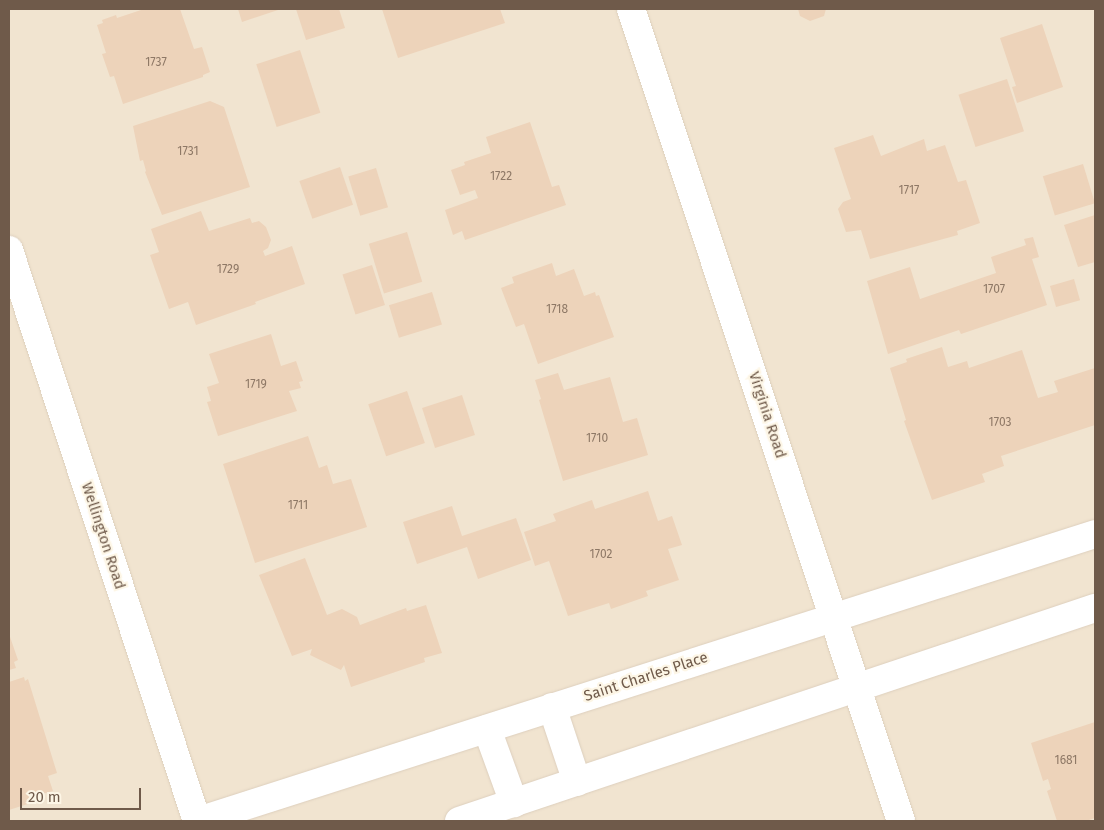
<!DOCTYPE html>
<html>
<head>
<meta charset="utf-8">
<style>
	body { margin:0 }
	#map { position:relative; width:1104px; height:830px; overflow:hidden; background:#faf2e1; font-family:"Fira Sans",sans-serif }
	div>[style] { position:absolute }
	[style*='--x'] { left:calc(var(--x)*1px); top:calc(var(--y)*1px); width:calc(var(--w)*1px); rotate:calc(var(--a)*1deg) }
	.residential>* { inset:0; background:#f1e4d0; transform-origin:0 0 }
	.building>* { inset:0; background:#edd3ba; transform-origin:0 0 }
	.roads { filter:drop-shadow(0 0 1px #ddcfbd) drop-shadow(0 0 1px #ddcfbd) }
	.minor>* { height:28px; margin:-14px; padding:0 14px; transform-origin:14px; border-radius:14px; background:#fff }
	span { translate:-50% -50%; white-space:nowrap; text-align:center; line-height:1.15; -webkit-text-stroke:4.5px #fdf6e6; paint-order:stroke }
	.number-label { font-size:12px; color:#8e7866 }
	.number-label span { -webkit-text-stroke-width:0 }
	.street-label { font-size:15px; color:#6f5a4a }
	.frame { position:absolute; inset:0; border:10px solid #6f5a4a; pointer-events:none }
	.scale { position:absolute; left:20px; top:788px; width:121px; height:22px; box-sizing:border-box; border:2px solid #6f5a4a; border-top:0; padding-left:6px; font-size:15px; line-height:18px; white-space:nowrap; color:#6f5a4a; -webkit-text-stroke:4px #fdf6e6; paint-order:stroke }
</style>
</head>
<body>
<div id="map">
	<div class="residential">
		<div style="left:9px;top:9px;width:1086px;height:812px"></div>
	</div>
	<div class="building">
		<div style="clip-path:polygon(144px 9px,180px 9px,194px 49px,202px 47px,210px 72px,203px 75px,203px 77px,123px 104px,114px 76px,110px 77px,102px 54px,106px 53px,97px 25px,103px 23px,102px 20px,116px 15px,117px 18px)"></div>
		<div style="clip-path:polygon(238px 9px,281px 9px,242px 22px)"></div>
		<div style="clip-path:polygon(296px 9px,339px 9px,345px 28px,306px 40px)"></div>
		<div style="clip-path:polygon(382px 9px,500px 9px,505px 23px,398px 58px)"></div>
		<div style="clip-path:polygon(798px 9px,826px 9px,824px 16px,810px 21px,800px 16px)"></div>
		<div style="clip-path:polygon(1042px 24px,1063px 87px,1017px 103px,1012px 87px,1016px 86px,1000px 38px)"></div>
		<div style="left:300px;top:50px;width:66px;height:46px;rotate:72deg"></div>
		<div style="left:1007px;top:79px;width:55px;height:51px;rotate:72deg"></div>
		<div style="clip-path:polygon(210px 101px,224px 107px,250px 187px,162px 215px,145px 172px,146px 171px,143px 160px,140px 161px,133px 126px)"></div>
		<div style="clip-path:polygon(530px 122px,552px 187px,559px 185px,566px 205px,465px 240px,462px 231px,453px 235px,445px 210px,478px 198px,475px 190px,460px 195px,451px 170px,465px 165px,464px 162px,491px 153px,486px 137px)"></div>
		<div style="clip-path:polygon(873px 135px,881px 156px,924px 139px,927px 151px,945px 145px,958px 182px,966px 180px,980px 223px,957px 231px,958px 235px,870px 259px,861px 230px,846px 232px,838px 209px,843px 202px,851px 199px,834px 148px)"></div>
		<div style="left:1083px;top:164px;width:41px;height:42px;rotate:73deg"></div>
		<div style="left:340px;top:167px;width:40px;height:43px;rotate:71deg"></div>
		<div style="left:376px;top:168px;width:41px;height:29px;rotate:73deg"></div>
		<div style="clip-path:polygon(201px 211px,209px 231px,250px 218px,252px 223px,259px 221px,266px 227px,271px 240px,268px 248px,263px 251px,265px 256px,292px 246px,305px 284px,255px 302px,256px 304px,196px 325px,188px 302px,169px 309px,150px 255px,159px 252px,151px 229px)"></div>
		<div style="clip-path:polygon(1095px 215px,1095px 262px,1078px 267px,1064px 225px)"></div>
		<div style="left:407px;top:232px;width:52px;height:40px;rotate:73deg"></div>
		<div style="clip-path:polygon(1033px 237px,1039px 257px,1032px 259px,1047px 305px,961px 334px,959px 330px,888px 354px,867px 281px,910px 267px,920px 299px,996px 273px,991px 257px,1026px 245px,1024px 239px)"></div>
		<div style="clip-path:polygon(552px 263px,556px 276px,574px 269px,584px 296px,595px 292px,596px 296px,599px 295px,614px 337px,538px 364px,524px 324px,516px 327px,501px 288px,514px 283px,512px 277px)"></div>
		<div style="left:372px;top:265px;width:42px;height:31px;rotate:72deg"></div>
		<div style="left:1074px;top:279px;width:22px;height:25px;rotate:74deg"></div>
		<div style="left:432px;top:292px;width:34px;height:45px;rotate:73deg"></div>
		<div style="clip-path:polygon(271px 334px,281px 366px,296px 361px,303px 381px,299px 382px,301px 388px,289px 391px,297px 411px,218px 436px,207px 402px,211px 401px,207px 387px,219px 383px,209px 354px)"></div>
		<div style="clip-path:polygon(942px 347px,948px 367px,967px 361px,969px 368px,1022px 350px,1038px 398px,1058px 392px,1054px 381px,1095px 368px,1095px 425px,1001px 456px,1004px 466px,982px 474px,985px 482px,932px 500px,904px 421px,906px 420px,890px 368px,907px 362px,906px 359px)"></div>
		<div style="clip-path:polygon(558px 373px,564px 390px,610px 377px,623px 422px,637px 418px,648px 455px,563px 481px,539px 400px,541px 399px,535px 380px)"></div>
		<div style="left:407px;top:391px;width:55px;height:41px;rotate:71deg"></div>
		<div style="left:462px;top:395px;width:42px;height:42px;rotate:72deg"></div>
		<div style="clip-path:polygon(308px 436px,319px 468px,327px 465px,333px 484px,351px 479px,367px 527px,255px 563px,223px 464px)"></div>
		<div style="clip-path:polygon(648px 491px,658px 521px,672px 516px,682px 545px,668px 549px,679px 580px,646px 591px,648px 596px,611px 609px,609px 603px,568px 616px,549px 561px,535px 566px,524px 532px,556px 521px,553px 514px,592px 500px,595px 509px)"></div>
		<div style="clip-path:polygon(452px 506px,462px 536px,516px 518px,531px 560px,478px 579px,467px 547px,417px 564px,403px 522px)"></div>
		<div style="clip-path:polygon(305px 558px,327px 615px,342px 609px,357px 617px,360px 625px,406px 608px,407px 611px,426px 605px,442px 653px,424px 658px,425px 662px,351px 687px,344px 665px,341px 670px,310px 655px,312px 649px,292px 656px,259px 575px)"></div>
		<div style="clip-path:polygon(9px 634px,18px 660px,14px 662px,16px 668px,9px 670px)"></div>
		<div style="clip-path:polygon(24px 677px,25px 681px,28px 679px,57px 773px,48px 776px,53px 791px,38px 795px,40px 800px,9px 810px,9px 682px)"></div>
		<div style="clip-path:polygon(1095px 722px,1095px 818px,1086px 821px,1057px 821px,1047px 791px,1051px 789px,1048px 779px,1043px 781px,1031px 743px)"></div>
	</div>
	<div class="roads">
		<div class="minor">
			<div style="--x:631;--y:9;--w:856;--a:71.61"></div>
			<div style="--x:9;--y:250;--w:601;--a:71.78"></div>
			<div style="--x:552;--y:707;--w:79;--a:71.6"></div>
			<div style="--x:487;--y:729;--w:79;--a:70"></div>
			<div style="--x:198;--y:821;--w:942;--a:-17.74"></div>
			<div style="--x:459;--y:821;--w:671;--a:-18.52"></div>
		</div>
	</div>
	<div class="number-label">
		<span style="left:156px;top:63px">1737</span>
		<span style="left:188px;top:152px">1731</span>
		<span style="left:501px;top:177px">1722</span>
		<span style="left:909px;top:191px">1717</span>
		<span style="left:228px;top:270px">1729</span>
		<span style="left:994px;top:290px">1707</span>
		<span style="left:557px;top:310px">1718</span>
		<span style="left:256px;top:385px">1719</span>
		<span style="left:1000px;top:423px">1703</span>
		<span style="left:597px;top:439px">1710</span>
		<span style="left:298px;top:506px">1711</span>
		<span style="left:601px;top:555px">1702</span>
		<span style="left:1066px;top:761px">1681</span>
	</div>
	<div class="street-label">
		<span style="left:767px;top:415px;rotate:72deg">Virginia Road</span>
		<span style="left:103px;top:536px;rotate:72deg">Wellington Road</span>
		<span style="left:646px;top:677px;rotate:-18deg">Saint Charles Place</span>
	</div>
	<div class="frame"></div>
	<div class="scale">20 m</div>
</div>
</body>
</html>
